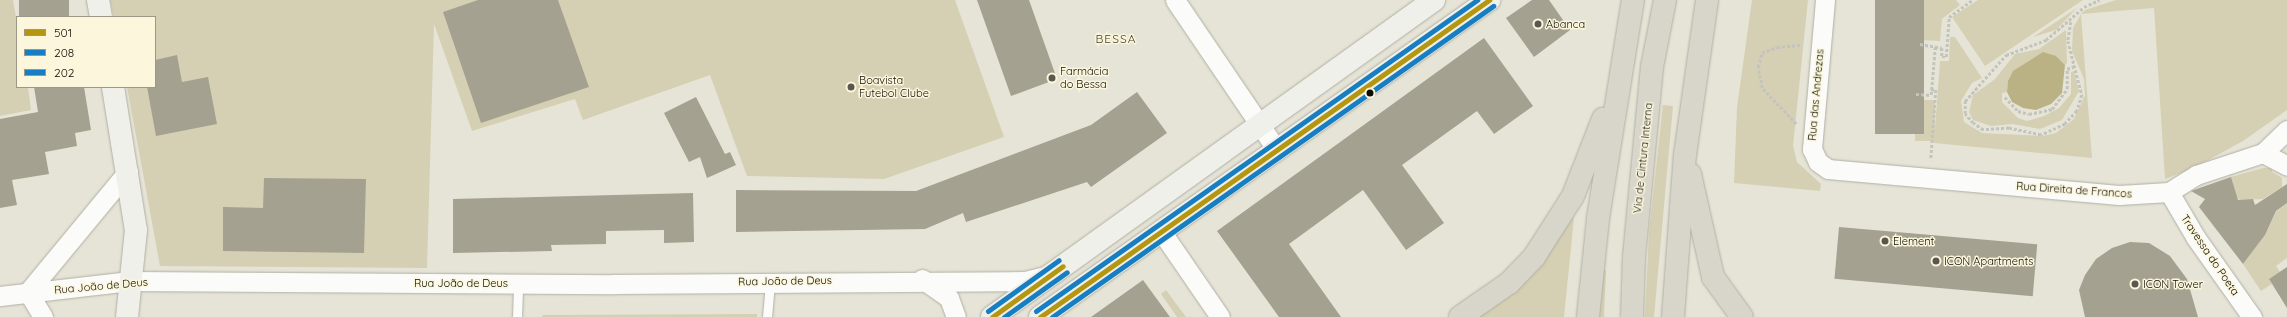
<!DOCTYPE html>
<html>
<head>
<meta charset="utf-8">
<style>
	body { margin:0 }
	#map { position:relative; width:2287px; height:317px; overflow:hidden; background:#e6e4d6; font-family:Quicksand,sans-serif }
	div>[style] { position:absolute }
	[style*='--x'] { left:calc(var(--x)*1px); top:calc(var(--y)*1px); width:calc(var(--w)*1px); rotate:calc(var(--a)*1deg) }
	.green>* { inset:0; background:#d5d0b3; transform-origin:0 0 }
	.water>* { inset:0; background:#bab285 }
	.building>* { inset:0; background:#a4a190; transform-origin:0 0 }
	.path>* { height:2.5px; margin-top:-1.25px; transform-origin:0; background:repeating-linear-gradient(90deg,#c4c4bf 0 3px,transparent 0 5px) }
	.roads { filter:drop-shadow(0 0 1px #b1afa4) drop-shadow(0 0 1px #b1afa4) }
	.service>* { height:9px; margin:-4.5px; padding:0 4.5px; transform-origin:4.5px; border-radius:4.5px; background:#fbfbf9 }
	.minor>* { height:19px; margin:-9.5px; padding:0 9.5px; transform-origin:9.5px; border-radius:9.5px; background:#fbfbf9 }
	.secondary>* { height:22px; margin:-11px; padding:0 11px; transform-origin:11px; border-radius:11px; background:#f0f0eb }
	.motorway>* { height:22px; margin:-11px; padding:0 11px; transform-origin:11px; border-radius:11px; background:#d8d6cb }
	.bus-1>* { height:5px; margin:-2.5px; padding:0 2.5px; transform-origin:2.5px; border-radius:2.5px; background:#b59611 }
	.bus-2>* { height:5px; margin:-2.5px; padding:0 2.5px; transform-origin:2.5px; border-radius:2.5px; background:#187ec2 }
	.bus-3>* { height:5px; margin:-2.5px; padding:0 2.5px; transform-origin:2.5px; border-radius:2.5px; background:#187ec2 }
	.dots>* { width:11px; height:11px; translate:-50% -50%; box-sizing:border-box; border:2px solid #fbf6dc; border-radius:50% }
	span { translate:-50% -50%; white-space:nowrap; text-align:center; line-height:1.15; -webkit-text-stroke:3px #fbf6dc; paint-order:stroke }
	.poi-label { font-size:11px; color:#0e0c05 }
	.left { translate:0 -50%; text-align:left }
	.street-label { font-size:11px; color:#0e0c05 }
	.neighbourhood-label { font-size:12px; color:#46422c; letter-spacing:1px }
	.legend { position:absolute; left:16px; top:16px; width:140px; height:72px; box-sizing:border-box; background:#fbf6dc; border:1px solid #9c9886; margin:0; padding:5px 7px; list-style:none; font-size:12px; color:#0e0c05 }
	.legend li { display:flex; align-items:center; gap:8px; height:20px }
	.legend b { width:20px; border:1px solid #9c9886 }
</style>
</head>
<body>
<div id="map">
	<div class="green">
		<div style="clip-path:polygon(0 0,13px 0,17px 23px,17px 87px,28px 87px,31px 110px,0 116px)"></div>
		<div style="clip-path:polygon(110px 0,955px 0,1004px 137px,884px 179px,747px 176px,710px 75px,583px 120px,575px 99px,472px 131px,434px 24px,427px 268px,160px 266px,127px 87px,155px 87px,155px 17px,114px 17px)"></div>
		<div style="clip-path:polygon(1752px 0,1808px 0,1793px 146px,1797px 162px,1821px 184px,1820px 191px,1734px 183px,1737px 107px)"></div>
		<div style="clip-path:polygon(1924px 0,1956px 0,1960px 5px,1942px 19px,1940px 41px,1920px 40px)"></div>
		<div style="clip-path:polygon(1978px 0,2083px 0,1985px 66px,1952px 17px)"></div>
		<div style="clip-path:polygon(2116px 0,2287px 0,2287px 110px,2243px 141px,2194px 168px,2165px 179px,2154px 8px,2081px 14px,2092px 158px,1934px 143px,1940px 61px,1949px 61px,1950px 37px,1955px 37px,1982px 78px,1972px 83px,1961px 101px,1964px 122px,1982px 133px,2043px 136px,2056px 133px,2074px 119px,2085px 95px,2084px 79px,2072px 51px,2073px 28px,2081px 14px,2085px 10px)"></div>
		<div style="clip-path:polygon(2077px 8px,2056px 30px,2033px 37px)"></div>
		<div style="clip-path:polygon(2066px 30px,2067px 63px,2065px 65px,2056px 56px,2008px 81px,2007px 92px,2002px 93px,2002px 102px,2018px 118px,2027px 121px,2044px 116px,2059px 108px,2071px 94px,2071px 72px,2074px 71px,2079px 91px,2062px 120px,2040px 129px,2013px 124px,1991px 126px,1973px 120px,1969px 112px,1973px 95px,1995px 79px,2015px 54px,2039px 49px)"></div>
		<div style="left:1915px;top:100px;width:20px;height:41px"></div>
		<div style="clip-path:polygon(1663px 105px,1673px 106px,1654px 317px,1645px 317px,1649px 233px)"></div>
		<div style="clip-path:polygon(2263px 168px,2272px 168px,2272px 172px,2282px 178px,2282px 187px,2263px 199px,2240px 200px,2229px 191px,2233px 185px,2231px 177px)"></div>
		<div style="clip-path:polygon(2287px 203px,2287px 258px,2276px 266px,2280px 272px,2269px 279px,2272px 284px,2261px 291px,2243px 264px,2265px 235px,2276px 212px)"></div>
		<div style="clip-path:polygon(1569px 218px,1574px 218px,1564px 317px,1478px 317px,1543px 260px)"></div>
		<div style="clip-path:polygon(1601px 270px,1606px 270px,1604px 317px,1596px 317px)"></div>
		<div style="clip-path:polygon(1166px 290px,1186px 317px,1177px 317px,1161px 294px)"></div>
		<div style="clip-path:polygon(757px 314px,757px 317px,542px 317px,543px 315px)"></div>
	</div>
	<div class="water">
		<div style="clip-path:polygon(2043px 52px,2056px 56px,2065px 65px,2062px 93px,2051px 104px,2036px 110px,2023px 108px,2012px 102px,2007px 92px,2008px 81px,2013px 71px)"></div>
	</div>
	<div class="building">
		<div style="left:19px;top:0;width:50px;height:17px"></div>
		<div style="clip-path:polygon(478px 0,558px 0,589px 87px,481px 123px,443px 12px)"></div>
		<div style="clip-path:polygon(977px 0,1029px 0,1057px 79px,1011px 96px)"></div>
		<div style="clip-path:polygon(1532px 0,1549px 0,1570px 30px,1534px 57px,1506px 18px)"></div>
		<div style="left:1875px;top:0;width:49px;height:134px"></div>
		<div style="clip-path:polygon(1484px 38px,1533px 106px,1494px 134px,1477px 111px,1402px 165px,1444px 223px,1406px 250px,1363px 190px,1289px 244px,1341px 317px,1279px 317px,1217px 231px)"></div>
		<div style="clip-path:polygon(177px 55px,182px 82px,208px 77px,217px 124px,156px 136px,147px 87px,155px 87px,155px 60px)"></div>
		<div style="clip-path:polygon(34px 87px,84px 87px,91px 130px,75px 133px,77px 146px,45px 152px,49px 174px,12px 180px,17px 205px,0 208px,0 119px,38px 112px)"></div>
		<div style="clip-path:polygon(1137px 92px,1167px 133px,1091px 187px,1087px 182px,966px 222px,963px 213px,925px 229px,736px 232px,736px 190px,916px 191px,1091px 125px)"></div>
		<div style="clip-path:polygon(696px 97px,725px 154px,730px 152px,736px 165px,707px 178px,700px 157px,689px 162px,664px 113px)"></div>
		<div style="clip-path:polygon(2231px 177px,2238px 200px,2253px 199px,2255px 205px,2287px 184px,2287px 203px,2276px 211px,2265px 235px,2243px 264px,2199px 207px,2205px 199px,2191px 191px)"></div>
		<div style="clip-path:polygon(264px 178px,366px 179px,364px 253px,223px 251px,223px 207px,263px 208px)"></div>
		<div style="clip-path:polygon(693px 193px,694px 242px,664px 243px,664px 230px,606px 231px,606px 244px,551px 245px,552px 251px,453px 253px,453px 199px)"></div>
		<div style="left:1839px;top:227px;width:199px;height:52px;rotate:5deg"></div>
		<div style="clip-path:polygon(2130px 242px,2149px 243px,2170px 256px,2187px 279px,2198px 317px,2085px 317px,2079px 290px,2085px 275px,2096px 259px,2112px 248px)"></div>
		<div style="clip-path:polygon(2287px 267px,2287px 308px,2269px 279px)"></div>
		<div style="clip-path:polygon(1143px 280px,1170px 317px,1091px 317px)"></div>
	</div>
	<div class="path">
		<div style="--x:2071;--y:22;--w:19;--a:99"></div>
		<div style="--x:2068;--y:41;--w:56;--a:75.5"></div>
		<div style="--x:2082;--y:95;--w:17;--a:107"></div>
		<div style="--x:2077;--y:111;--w:18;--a:133"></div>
		<div style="--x:2065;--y:124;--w:26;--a:155"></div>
		<div style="--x:2041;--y:135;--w:33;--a:-168"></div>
		<div style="--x:2009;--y:128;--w:26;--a:176"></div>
		<div style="--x:1983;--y:130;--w:12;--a:-145"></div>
		<div style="--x:1973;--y:123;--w:12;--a:-132"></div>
		<div style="--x:1965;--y:114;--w:13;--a:-90"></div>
		<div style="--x:1965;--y:101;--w:62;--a:-48.3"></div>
		<div style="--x:2006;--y:55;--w:43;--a:-20.6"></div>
		<div style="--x:2046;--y:40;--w:50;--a:-41"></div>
		<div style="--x:2084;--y:7;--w:17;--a:-25"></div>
		<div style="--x:1920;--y:44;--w:22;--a:10"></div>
		<div style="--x:1942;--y:48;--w:9;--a:90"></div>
		<div style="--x:1942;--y:57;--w:4;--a:0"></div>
		<div style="--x:1946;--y:57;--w:40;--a:-85.7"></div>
		<div style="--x:1949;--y:17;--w:29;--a:-36"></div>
		<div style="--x:1931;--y:89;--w:5;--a:11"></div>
		<div style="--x:1936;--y:90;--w:70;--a:94.1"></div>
		<div style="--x:1916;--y:94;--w:15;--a:4"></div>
		<div style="--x:1931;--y:95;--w:48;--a:-85.2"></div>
		<div style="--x:2005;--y:97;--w:19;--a:47"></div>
		<div style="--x:2018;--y:111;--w:11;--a:15"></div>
		<div style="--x:2029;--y:114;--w:24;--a:-12"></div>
		<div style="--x:2052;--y:109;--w:25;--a:-53"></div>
		<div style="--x:2067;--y:89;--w:20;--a:-90"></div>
		<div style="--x:2067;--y:69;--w:9;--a:-21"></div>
		<div style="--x:1796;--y:124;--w:50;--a:-133.4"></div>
		<div style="--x:1762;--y:88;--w:21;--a:-101"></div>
		<div style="--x:1758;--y:67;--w:15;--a:-74"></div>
		<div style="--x:1762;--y:53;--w:16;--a:-22"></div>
		<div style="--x:1777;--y:47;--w:25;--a:-5"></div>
	</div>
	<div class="roads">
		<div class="service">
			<div style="--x:517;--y:317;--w:34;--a:-88"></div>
			<div style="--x:767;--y:317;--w:36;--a:-85"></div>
		</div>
		<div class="minor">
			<div style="--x:1175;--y:0;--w:181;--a:55.8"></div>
			<div style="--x:1825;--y:0;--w:150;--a:95"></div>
			<div style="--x:1812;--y:149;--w:14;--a:65"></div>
			<div style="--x:1818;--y:162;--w:12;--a:35"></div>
			<div style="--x:1828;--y:169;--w:292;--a:5.1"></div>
			<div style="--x:2119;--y:195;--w:50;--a:-3.4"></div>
			<div style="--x:2169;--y:192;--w:32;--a:-32"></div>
			<div style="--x:2196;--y:175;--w:71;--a:-18.2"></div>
			<div style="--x:2263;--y:153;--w:33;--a:-44"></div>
			<div style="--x:2263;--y:153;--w:27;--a:28"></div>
			<div style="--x:2169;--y:192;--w:53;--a:59.6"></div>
			<div style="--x:2196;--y:238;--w:97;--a:54.7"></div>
			<div style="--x:1161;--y:231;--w:104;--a:55.5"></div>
			<div style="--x:922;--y:279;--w:33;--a:35"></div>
			<div style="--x:949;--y:298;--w:20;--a:70"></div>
			<div style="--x:0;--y:296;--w:131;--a:-6.6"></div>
			<div style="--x:130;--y:281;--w:483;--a:0.4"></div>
			<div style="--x:613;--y:284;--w:412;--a:-0.4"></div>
			<div style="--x:1025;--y:281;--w:25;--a:-14"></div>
			<div style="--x:43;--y:317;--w:29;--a:-121"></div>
			<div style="--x:28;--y:292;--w:157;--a:-50.4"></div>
		</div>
		<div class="secondary">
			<div style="--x:98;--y:0;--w:17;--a:80"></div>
			<div style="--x:113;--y:87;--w:145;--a:80.9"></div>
			<div style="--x:136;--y:230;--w:87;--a:95.9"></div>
			<div style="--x:992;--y:317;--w:544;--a:-35.65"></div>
			<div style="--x:1040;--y:317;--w:550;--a:-35.22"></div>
		</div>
		<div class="motorway">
			<div style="--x:1690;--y:174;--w:106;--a:77.4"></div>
			<div style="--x:1713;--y:277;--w:49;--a:54.1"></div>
			<div style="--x:1460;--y:317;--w:60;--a:-34.8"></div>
			<div style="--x:1509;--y:283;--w:36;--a:-46"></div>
			<div style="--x:1534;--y:257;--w:72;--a:-57.4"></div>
			<div style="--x:1573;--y:196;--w:83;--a:-68.7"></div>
			<div style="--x:1588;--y:317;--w:100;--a:-84.2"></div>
			<div style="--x:1598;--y:218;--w:221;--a:-80.9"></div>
			<div style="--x:1632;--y:317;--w:60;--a:-88.1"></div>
			<div style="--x:1634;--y:257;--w:191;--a:-84.6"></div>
			<div style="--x:1652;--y:67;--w:68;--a:-79"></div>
			<div style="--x:1673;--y:317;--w:162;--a:-85.8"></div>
			<div style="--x:1685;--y:155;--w:157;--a:-81.9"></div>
		</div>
	</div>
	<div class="bus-1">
		<div style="--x:992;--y:317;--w:87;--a:-35.7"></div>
		<div style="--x:1040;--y:317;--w:550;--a:-35.22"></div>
	</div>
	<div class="bus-2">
		<div style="--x:1004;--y:317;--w:77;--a:-35.5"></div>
		<div style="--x:1052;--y:317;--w:540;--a:-35.19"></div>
	</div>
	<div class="bus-3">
		<div style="--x:988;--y:311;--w:87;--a:-35.7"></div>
		<div style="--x:1036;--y:311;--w:540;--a:-35.19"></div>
	</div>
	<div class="dots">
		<div style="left:1538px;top:24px;background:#5a584e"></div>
		<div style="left:1052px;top:78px;background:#5a584e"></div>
		<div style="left:851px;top:87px;background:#5a584e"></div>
		<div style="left:1370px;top:93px;background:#0e0c05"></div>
		<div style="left:1885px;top:241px;background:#5a584e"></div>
		<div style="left:1936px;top:261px;background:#5a584e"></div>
		<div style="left:2135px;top:284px;background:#5a584e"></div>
	</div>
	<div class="poi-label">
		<span class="left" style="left:1546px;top:24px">Abanca</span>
		<span class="left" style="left:1060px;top:78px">Farmácia<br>do Bessa</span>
		<span class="left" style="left:859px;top:87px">Boavista<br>Futebol Clube</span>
		<span class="left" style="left:1893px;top:241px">Element</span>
		<span class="left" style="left:1944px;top:261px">ICON Apartments</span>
		<span class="left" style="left:2143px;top:284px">ICON Tower</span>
	</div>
	<div class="street-label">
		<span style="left:1816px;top:95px;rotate:-85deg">Rua das Andrezas</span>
		<span style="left:1643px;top:158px;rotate:-84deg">Via de Cintura Interna</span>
		<span style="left:2074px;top:190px;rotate:4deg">Rua Direita de Francos</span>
		<span style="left:2210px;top:255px;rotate:56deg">Travessa do Poeta</span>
		<span style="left:785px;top:281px;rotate:-1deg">Rua João de Deus</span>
		<span style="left:461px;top:283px">Rua João de Deus</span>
		<span style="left:101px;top:286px;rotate:-5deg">Rua João de Deus</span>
	</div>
	<div class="neighbourhood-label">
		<span style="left:1116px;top:39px">BESSA</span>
	</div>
	<ul class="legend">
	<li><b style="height:5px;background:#b59611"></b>501</li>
	<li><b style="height:5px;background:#187ec2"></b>208</li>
	<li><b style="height:5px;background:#187ec2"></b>202</li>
	</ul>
</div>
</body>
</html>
